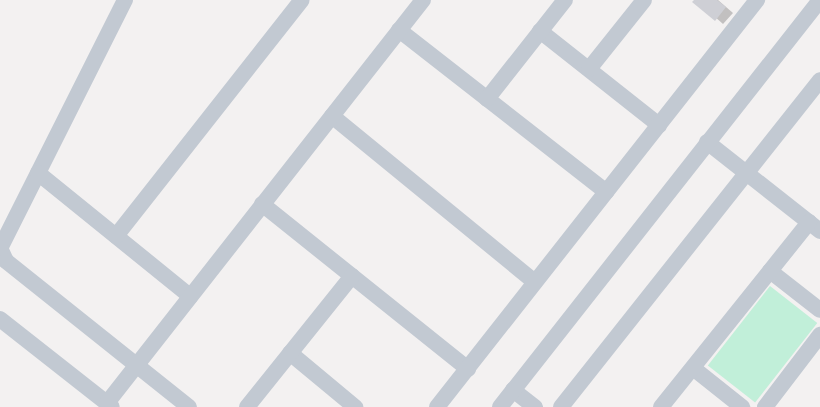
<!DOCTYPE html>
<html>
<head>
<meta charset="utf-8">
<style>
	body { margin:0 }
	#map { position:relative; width:820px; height:407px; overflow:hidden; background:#f3f1f1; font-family:"Alegreya Sans",sans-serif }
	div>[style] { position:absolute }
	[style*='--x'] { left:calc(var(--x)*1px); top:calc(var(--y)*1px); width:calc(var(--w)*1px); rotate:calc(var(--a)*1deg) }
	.green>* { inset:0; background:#c1efd9; transform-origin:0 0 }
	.shadow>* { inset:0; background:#0003 }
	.building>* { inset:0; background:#cecfd5 }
	.minor>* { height:16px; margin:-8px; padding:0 8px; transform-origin:8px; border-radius:8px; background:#c2c9d2 }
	span { translate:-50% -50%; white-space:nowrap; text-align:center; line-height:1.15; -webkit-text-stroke:4px #fff; paint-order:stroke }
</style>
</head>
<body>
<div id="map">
	<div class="green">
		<div style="left:770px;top:286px;width:60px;height:101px;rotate:38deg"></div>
	</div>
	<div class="shadow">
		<div style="clip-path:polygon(696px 0,718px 0,733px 13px,723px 24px)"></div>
	</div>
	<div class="building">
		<div style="clip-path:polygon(694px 0,717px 0,726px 7px,715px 21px,692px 2px)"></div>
	</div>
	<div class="minor">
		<div style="--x:125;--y:0;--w:278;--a:116.7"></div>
		<div style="--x:0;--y:248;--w:14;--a:65"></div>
		<div style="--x:6;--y:261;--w:234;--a:38.6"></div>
		<div style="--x:399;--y:30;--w:263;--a:38"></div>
		<div style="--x:540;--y:31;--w:152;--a:38.3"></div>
		<div style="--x:589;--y:69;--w:88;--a:-51.4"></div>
		<div style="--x:487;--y:99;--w:126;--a:-51.8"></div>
		<div style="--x:332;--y:116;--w:262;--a:39.3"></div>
		<div style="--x:707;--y:142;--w:144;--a:38.2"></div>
		<div style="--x:38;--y:173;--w:196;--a:39"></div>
		<div style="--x:262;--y:204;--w:264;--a:38.7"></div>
		<div style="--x:116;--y:236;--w:300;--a:-51.8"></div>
		<div style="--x:770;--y:271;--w:63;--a:38"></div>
		<div style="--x:0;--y:319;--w:142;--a:38.2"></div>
		<div style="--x:290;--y:353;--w:85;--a:39.7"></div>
		<div style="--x:693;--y:368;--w:63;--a:38.5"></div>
		<div style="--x:513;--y:390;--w:28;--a:38"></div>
		<div style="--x:107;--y:403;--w:512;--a:-51.9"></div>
		<div style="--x:247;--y:407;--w:168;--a:-51.3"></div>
		<div style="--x:437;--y:407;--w:518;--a:-51.82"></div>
		<div style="--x:500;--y:407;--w:518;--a:-51.82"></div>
		<div style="--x:561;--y:407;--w:417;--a:-51.6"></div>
		<div style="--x:661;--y:407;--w:237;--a:-51.3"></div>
		<div style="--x:765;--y:407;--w:91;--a:-52.6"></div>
	</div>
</div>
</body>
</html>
